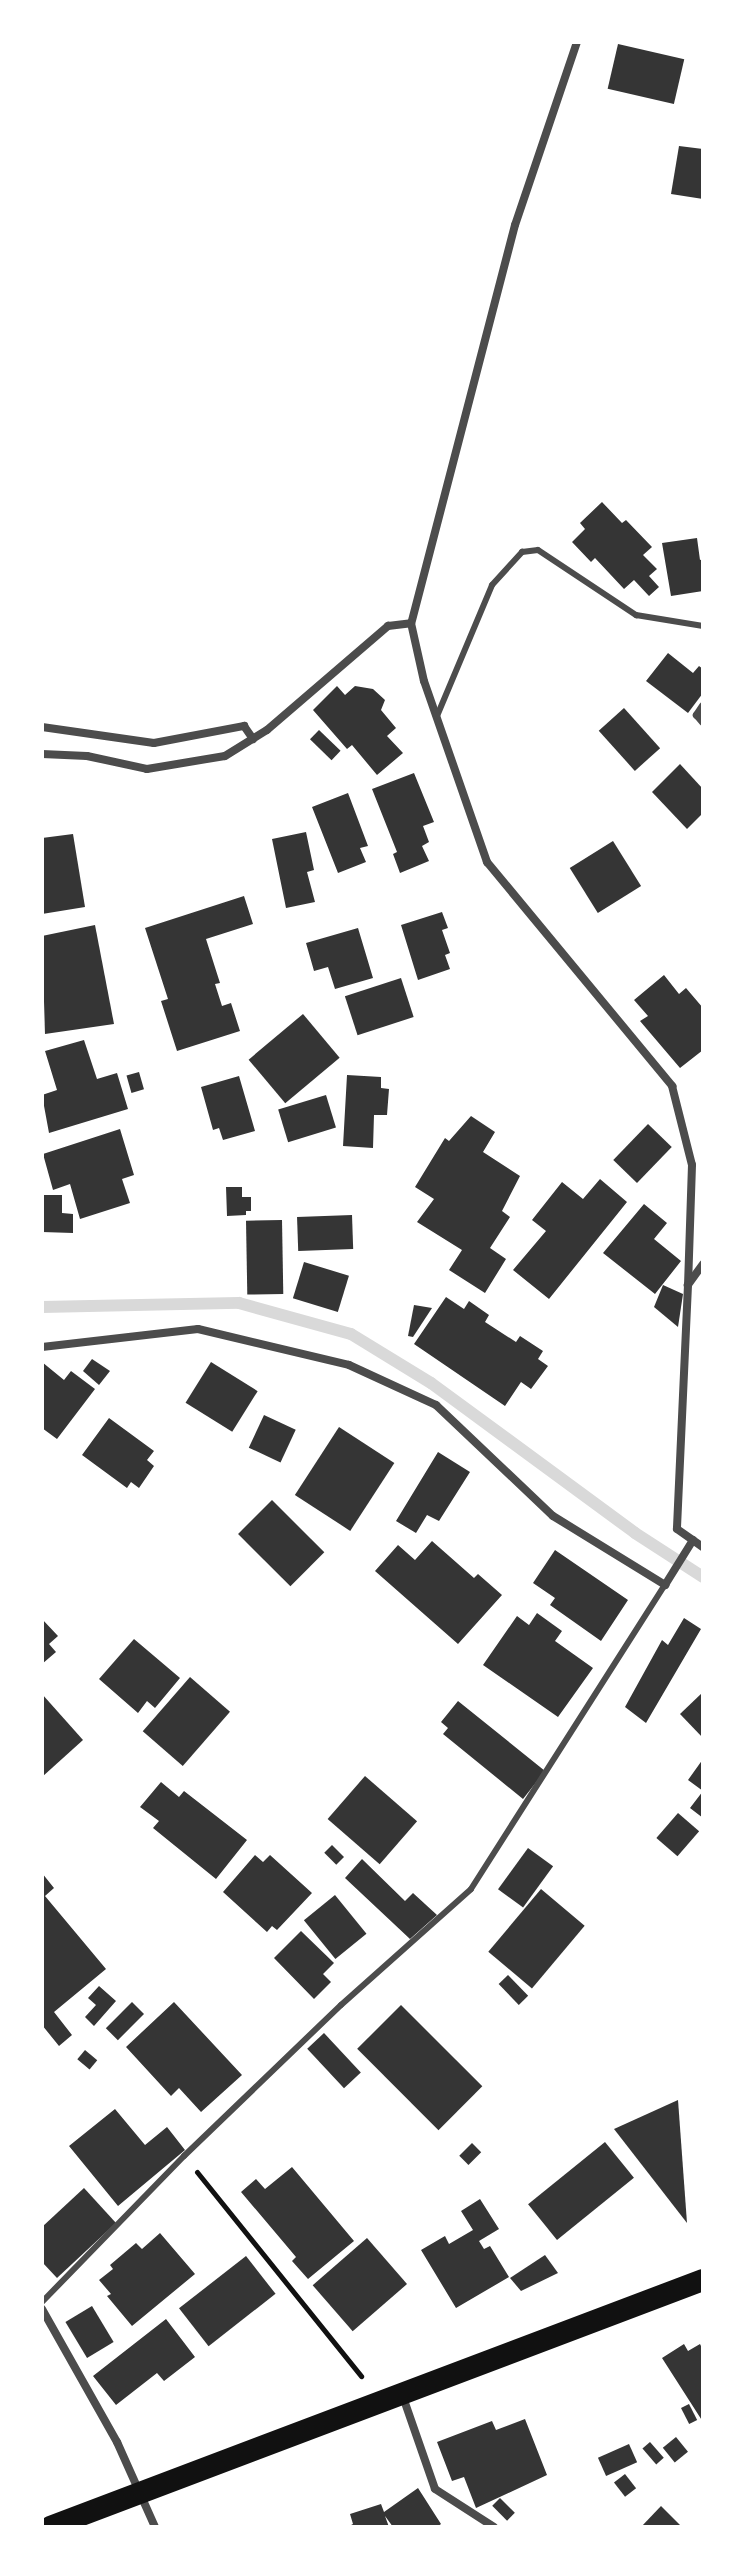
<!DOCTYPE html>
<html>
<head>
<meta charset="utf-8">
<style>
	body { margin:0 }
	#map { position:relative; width:745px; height:2569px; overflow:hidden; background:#fff; font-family:"Source Sans 3",sans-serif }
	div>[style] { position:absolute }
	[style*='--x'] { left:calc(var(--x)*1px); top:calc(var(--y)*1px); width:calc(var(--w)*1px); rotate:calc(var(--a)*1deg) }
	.stream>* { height:12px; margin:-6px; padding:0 6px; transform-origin:6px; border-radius:6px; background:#d9d9d9 }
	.building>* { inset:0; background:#353535; transform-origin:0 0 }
	.path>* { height:5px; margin:-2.5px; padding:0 2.5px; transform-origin:2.5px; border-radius:2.5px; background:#111 }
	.service>* { height:6px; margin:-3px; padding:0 3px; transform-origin:3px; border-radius:3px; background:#4c4c4c }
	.minor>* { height:8px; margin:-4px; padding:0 4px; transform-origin:4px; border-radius:4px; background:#4c4c4c }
	.trunk>* { height:22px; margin:-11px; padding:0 11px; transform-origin:11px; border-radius:11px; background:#111 }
	span { translate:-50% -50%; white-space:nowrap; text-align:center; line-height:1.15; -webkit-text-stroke:8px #fff; paint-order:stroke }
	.frame { position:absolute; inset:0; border:44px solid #fff; pointer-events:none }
</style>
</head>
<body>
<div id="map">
	<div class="stream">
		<div style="--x:42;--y:1307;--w:197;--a:-1.2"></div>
		<div style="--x:239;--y:1303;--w:116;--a:15.5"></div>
		<div style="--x:351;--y:1334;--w:94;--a:31.5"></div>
		<div style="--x:431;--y:1383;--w:253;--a:36.3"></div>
		<div style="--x:635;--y:1533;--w:81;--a:32.9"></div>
	</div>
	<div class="building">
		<div style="left:618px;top:44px;width:68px;height:46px;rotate:13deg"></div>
		<div style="clip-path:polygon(679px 146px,703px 149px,703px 199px,671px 194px)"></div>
		<div style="clip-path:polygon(602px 502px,622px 523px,626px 520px,652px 547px,643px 555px,657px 569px,649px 576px,659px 587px,649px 596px,634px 580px,624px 589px,595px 558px,591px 562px,572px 542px,585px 529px,580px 523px)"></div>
		<div style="clip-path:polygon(697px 538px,700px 560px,703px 559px,703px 591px,671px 596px,662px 543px)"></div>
		<div style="clip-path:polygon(668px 653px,693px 673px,699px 666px,703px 669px,703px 693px,688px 713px,646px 681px)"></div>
		<div style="clip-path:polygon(337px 686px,345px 695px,355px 686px,373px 689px,385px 700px,381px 710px,396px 728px,387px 736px,403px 753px,377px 775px,352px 745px,347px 749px,313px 710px)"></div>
		<div style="left:624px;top:708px;width:54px;height:34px;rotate:48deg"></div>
		<div style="left:319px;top:730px;width:30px;height:13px;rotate:44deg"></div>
		<div style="clip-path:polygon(680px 764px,703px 789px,703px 813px,687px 829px,652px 792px)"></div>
		<div style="clip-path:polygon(414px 773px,434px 822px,423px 826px,429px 842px,422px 846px,429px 861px,400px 873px,393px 854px,397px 852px,372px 789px)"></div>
		<div style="clip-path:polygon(348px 793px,368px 846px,360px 848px,366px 862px,338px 873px,312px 807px)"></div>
		<div style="clip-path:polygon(306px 832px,314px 870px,307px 872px,315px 902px,286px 908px,272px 839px)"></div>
		<div style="clip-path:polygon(73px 834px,85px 907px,42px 914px,42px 838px)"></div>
		<div style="left:613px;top:841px;width:53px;height:51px;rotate:58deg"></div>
		<div style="clip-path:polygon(244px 896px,253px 924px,206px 939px,220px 983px,215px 984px,222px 1006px,231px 1003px,240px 1031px,177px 1051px,161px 1001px,168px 999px,145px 928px)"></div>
		<div style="clip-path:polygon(442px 912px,448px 928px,442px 930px,450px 953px,445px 955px,450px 969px,418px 980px,401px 925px)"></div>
		<div style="clip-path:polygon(95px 925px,114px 1024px,45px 1034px,42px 936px)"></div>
		<div style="clip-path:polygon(358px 928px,373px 978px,335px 989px,328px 967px,314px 971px,306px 943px)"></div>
		<div style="clip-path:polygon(664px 975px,679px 994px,686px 988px,703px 1008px,703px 1050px,680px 1068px,640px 1021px,648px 1016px,634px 1000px)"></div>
		<div style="left:401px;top:978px;width:41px;height:59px;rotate:72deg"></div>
		<div style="left:303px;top:1014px;width:57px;height:71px;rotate:50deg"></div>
		<div style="clip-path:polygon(84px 1040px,97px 1079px,117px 1073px,128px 1109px,49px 1133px,42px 1095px,57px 1090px,45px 1051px)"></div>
		<div style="left:139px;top:1072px;width:18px;height:13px;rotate:74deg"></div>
		<div style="clip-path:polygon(347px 1075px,381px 1077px,381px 1088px,389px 1089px,387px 1115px,374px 1115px,373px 1148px,343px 1146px)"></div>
		<div style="clip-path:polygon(239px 1076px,255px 1131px,223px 1140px,219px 1128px,213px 1130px,201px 1087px)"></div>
		<div style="left:326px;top:1095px;width:34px;height:50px;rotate:73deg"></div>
		<div style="clip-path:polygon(471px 1116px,495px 1132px,483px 1152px,520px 1176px,502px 1211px,510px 1217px,490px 1248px,506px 1259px,485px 1293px,449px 1270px,462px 1250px,417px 1222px,434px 1199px,415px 1187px,445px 1138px,449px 1141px)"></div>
		<div style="left:648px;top:1124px;width:33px;height:50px;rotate:44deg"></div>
		<div style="clip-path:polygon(120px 1129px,134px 1175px,122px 1179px,130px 1203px,80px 1219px,70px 1184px,53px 1190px,43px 1154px)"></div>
		<div style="clip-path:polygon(600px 1179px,627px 1202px,549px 1299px,513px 1270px,546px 1231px,532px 1220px,562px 1182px,583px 1199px)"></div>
		<div style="clip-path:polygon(226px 1187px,242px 1187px,242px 1197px,251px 1197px,251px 1211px,246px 1211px,246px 1215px,227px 1216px)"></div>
		<div style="clip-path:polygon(42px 1195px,62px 1195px,62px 1213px,73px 1214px,73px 1233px,42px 1232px)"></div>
		<div style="clip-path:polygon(644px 1204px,667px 1223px,654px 1239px,681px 1261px,655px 1294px,603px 1253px)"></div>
		<div style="left:352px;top:1215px;width:34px;height:55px;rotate:88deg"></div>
		<div style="left:282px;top:1220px;width:74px;height:36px;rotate:89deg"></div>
		<div style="left:304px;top:1262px;width:47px;height:38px;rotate:17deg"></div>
		<div style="clip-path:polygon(663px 1285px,683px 1294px,678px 1327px,654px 1307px)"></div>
		<div style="clip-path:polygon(446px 1297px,464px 1309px,469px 1301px,489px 1315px,485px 1322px,516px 1342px,520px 1336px,543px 1351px,538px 1359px,548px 1366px,531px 1389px,521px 1382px,505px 1406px,414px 1344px)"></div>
		<div style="clip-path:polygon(414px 1305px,432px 1308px,413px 1337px,408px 1336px)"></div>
		<div style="clip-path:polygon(92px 1359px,110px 1371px,99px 1385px,83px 1371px)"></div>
		<div style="clip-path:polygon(42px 1362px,64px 1380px,71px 1371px,95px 1389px,57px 1439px,42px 1428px)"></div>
		<div style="left:211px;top:1362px;width:55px;height:48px;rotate:32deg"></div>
		<div style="left:264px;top:1415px;width:35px;height:36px;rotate:25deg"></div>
		<div style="clip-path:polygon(109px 1418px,154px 1451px,147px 1460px,154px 1466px,139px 1488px,131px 1482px,127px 1488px,82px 1455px)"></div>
		<div style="left:339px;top:1427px;width:66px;height:81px;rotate:33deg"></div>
		<div style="clip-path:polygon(438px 1452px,470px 1472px,439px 1521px,427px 1515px,416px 1533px,396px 1521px)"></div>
		<div style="left:272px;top:1500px;width:74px;height:48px;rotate:45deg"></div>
		<div style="clip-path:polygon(432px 1541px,474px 1578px,478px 1574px,502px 1595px,458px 1644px,375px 1571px,398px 1545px,415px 1560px)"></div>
		<div style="clip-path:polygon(555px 1550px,628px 1600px,601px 1641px,550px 1605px,555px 1598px,533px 1583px)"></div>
		<div style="clip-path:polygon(537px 1613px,562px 1631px,555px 1641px,593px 1668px,558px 1717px,483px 1665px,517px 1616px,529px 1625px)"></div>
		<div style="clip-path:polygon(684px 1618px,701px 1629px,646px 1723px,625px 1707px,662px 1640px,668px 1645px)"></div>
		<div style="clip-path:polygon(42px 1619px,58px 1636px,49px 1644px,56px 1652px,42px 1664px)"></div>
		<div style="clip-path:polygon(134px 1639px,180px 1678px,155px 1708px,147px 1701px,138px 1713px,99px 1679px)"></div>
		<div style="left:190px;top:1677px;width:53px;height:72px;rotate:41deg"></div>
		<div style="clip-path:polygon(703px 1692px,703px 1738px,680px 1714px)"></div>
		<div style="clip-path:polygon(42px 1694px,83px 1740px,42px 1777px)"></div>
		<div style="clip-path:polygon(458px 1701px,545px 1771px,523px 1799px,443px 1734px,448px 1728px,441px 1722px)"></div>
		<div style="clip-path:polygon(703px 1759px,703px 1818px,690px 1808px,703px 1791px,688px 1780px)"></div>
		<div style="left:365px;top:1776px;width:69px;height:57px;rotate:41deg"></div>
		<div style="clip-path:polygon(161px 1782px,179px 1797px,184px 1791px,247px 1840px,216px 1879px,153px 1828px,159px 1821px,140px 1807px)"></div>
		<div style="left:678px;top:1813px;width:28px;height:33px;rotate:41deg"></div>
		<div style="left:332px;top:1845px;width:17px;height:11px;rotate:45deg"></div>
		<div style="left:528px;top:1848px;width:31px;height:51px;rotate:36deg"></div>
		<div style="clip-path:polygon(255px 1855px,263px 1862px,270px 1855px,312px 1893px,277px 1930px,272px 1926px,267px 1932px,223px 1892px)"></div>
		<div style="clip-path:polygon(362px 1859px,405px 1901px,413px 1893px,437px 1915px,410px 1939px,345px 1878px)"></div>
		<div style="clip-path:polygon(42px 1873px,54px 1888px,45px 1896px,106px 1969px,54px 2012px,72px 2035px,59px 2046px,42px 2025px)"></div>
		<div style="left:541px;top:1889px;width:57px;height:82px;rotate:40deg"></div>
		<div style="left:335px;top:1895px;width:50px;height:40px;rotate:51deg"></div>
		<div style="clip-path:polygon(301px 1931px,334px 1963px,323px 1974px,331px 1982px,314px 1999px,274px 1958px)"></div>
		<div style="left:508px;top:1975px;width:29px;height:13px;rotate:46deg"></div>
		<div style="clip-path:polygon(99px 1986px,116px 2001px,94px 2026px,85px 2017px,96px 2005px,88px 1998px)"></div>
		<div style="left:132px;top:2002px;width:17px;height:37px;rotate:45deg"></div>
		<div style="clip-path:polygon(174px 2002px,242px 2075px,201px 2112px,179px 2088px,171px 2096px,126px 2047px)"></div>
		<div style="left:401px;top:2005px;width:115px;height:62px;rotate:45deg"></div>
		<div style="left:324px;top:2033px;width:54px;height:23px;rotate:47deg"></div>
		<div style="left:85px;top:2050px;width:16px;height:12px;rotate:40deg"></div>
		<div style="clip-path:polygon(678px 2100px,687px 2223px,614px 2129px)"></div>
		<div style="clip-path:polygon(115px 2109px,145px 2145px,167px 2127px,185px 2150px,118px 2206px,69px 2146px)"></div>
		<div style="left:605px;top:2142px;width:46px;height:99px;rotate:51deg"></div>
		<div style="left:472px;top:2143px;width:13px;height:18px;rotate:45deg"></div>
		<div style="clip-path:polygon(292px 2167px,354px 2241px,308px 2279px,292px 2261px,296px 2257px,241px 2192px,256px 2179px,265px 2189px)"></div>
		<div style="clip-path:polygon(84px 2188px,116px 2223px,57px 2278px,42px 2262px,42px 2227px)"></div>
		<div style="clip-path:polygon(480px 2199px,499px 2229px,479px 2241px,484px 2249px,490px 2246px,509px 2277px,456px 2308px,421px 2250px,445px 2236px,449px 2244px,473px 2230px,461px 2211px)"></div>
		<div style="clip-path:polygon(160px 2233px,195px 2274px,132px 2326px,107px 2296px,111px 2294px,99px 2280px,113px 2269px,110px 2265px,136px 2243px,142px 2249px)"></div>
		<div style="left:367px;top:2238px;width:61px;height:72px;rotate:49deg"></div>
		<div style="clip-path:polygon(545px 2255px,558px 2273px,521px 2291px,510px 2278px)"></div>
		<div style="left:246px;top:2256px;width:48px;height:85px;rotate:52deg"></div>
		<div style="left:92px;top:2306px;width:42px;height:31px;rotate:59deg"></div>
		<div style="clip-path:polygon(166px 2319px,195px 2357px,164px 2381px,157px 2373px,116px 2405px,93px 2376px)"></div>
		<div style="clip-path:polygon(684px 2344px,688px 2351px,700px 2344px,703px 2350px,703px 2422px,662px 2358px)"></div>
		<div style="left:689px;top:2404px;width:18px;height:9px;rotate:63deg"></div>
		<div style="clip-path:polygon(525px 2419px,547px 2475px,476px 2508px,464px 2477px,452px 2481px,437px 2442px,492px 2421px,496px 2430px)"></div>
		<div style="left:676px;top:2437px;width:19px;height:17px;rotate:51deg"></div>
		<div style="left:650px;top:2442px;width:21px;height:10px;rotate:49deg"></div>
		<div style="left:629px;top:2444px;width:20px;height:34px;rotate:66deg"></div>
		<div style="left:625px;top:2474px;width:18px;height:14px;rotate:52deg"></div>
		<div style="clip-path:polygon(418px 2488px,441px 2524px,437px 2527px,393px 2527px,385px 2516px,389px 2527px,347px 2527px,353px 2524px,350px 2514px,381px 2504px,384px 2512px)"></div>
		<div style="left:500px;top:2498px;width:21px;height:11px;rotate:45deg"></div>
		<div style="clip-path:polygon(661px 2506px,682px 2527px,641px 2527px)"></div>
	</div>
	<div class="path">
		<div style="--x:197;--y:2172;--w:262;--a:51.2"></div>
	</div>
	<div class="service">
		<div style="--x:437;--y:716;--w:142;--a:-67.2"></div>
		<div style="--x:492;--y:585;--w:45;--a:-47.7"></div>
		<div style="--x:522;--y:552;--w:16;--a:-7"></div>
		<div style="--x:538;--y:550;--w:118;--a:33.6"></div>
		<div style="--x:636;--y:615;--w:68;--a:9.3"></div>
		<div style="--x:42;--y:2302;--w:204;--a:-45.8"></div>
		<div style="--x:184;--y:2156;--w:218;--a:-43.9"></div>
		<div style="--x:341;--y:2005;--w:174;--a:-41.7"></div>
		<div style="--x:471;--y:1889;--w:361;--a:-57.5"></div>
	</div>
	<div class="minor">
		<div style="--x:577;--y:42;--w:193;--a:108.7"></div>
		<div style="--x:515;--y:225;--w:411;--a:104.6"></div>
		<div style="--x:411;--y:623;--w:59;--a:77.4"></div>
		<div style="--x:424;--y:681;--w:192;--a:70.8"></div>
		<div style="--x:487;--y:862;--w:291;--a:50.4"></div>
		<div style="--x:672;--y:1086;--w:81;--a:75.8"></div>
		<div style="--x:692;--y:1165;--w:120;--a:91.9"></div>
		<div style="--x:703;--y:706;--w:11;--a:124"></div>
		<div style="--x:697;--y:715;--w:9;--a:49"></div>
		<div style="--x:42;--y:727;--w:113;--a:8.1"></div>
		<div style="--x:154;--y:743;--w:92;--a:-10.7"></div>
		<div style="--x:244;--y:726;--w:16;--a:55"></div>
		<div style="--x:42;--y:754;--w:45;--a:2.5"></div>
		<div style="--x:87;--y:756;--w:61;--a:12.2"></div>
		<div style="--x:147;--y:769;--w:79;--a:-9.5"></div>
		<div style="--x:225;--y:756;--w:49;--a:-31.8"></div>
		<div style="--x:267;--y:730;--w:160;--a:-40.7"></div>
		<div style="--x:388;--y:626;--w:23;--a:-7"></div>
		<div style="--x:703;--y:1264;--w:26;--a:126"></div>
		<div style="--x:688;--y:1285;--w:244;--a:92.6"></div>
		<div style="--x:677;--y:1529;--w:32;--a:35"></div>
		<div style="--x:42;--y:1347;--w:157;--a:-6.6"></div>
		<div style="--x:198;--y:1329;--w:155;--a:13.4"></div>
		<div style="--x:349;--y:1365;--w:96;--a:24.7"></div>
		<div style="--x:436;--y:1405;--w:161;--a:43.5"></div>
		<div style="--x:553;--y:1516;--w:132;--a:31.6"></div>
		<div style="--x:665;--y:1585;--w:53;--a:-58.1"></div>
		<div style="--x:42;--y:2309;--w:153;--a:60.6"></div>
		<div style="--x:117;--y:2442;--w:93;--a:65.9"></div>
		<div style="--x:403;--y:2397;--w:97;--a:70.8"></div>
		<div style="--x:435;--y:2489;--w:70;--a:32.8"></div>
	</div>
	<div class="trunk">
		<div style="--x:50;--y:2527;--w:698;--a:-20.72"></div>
	</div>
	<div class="frame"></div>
</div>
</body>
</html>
